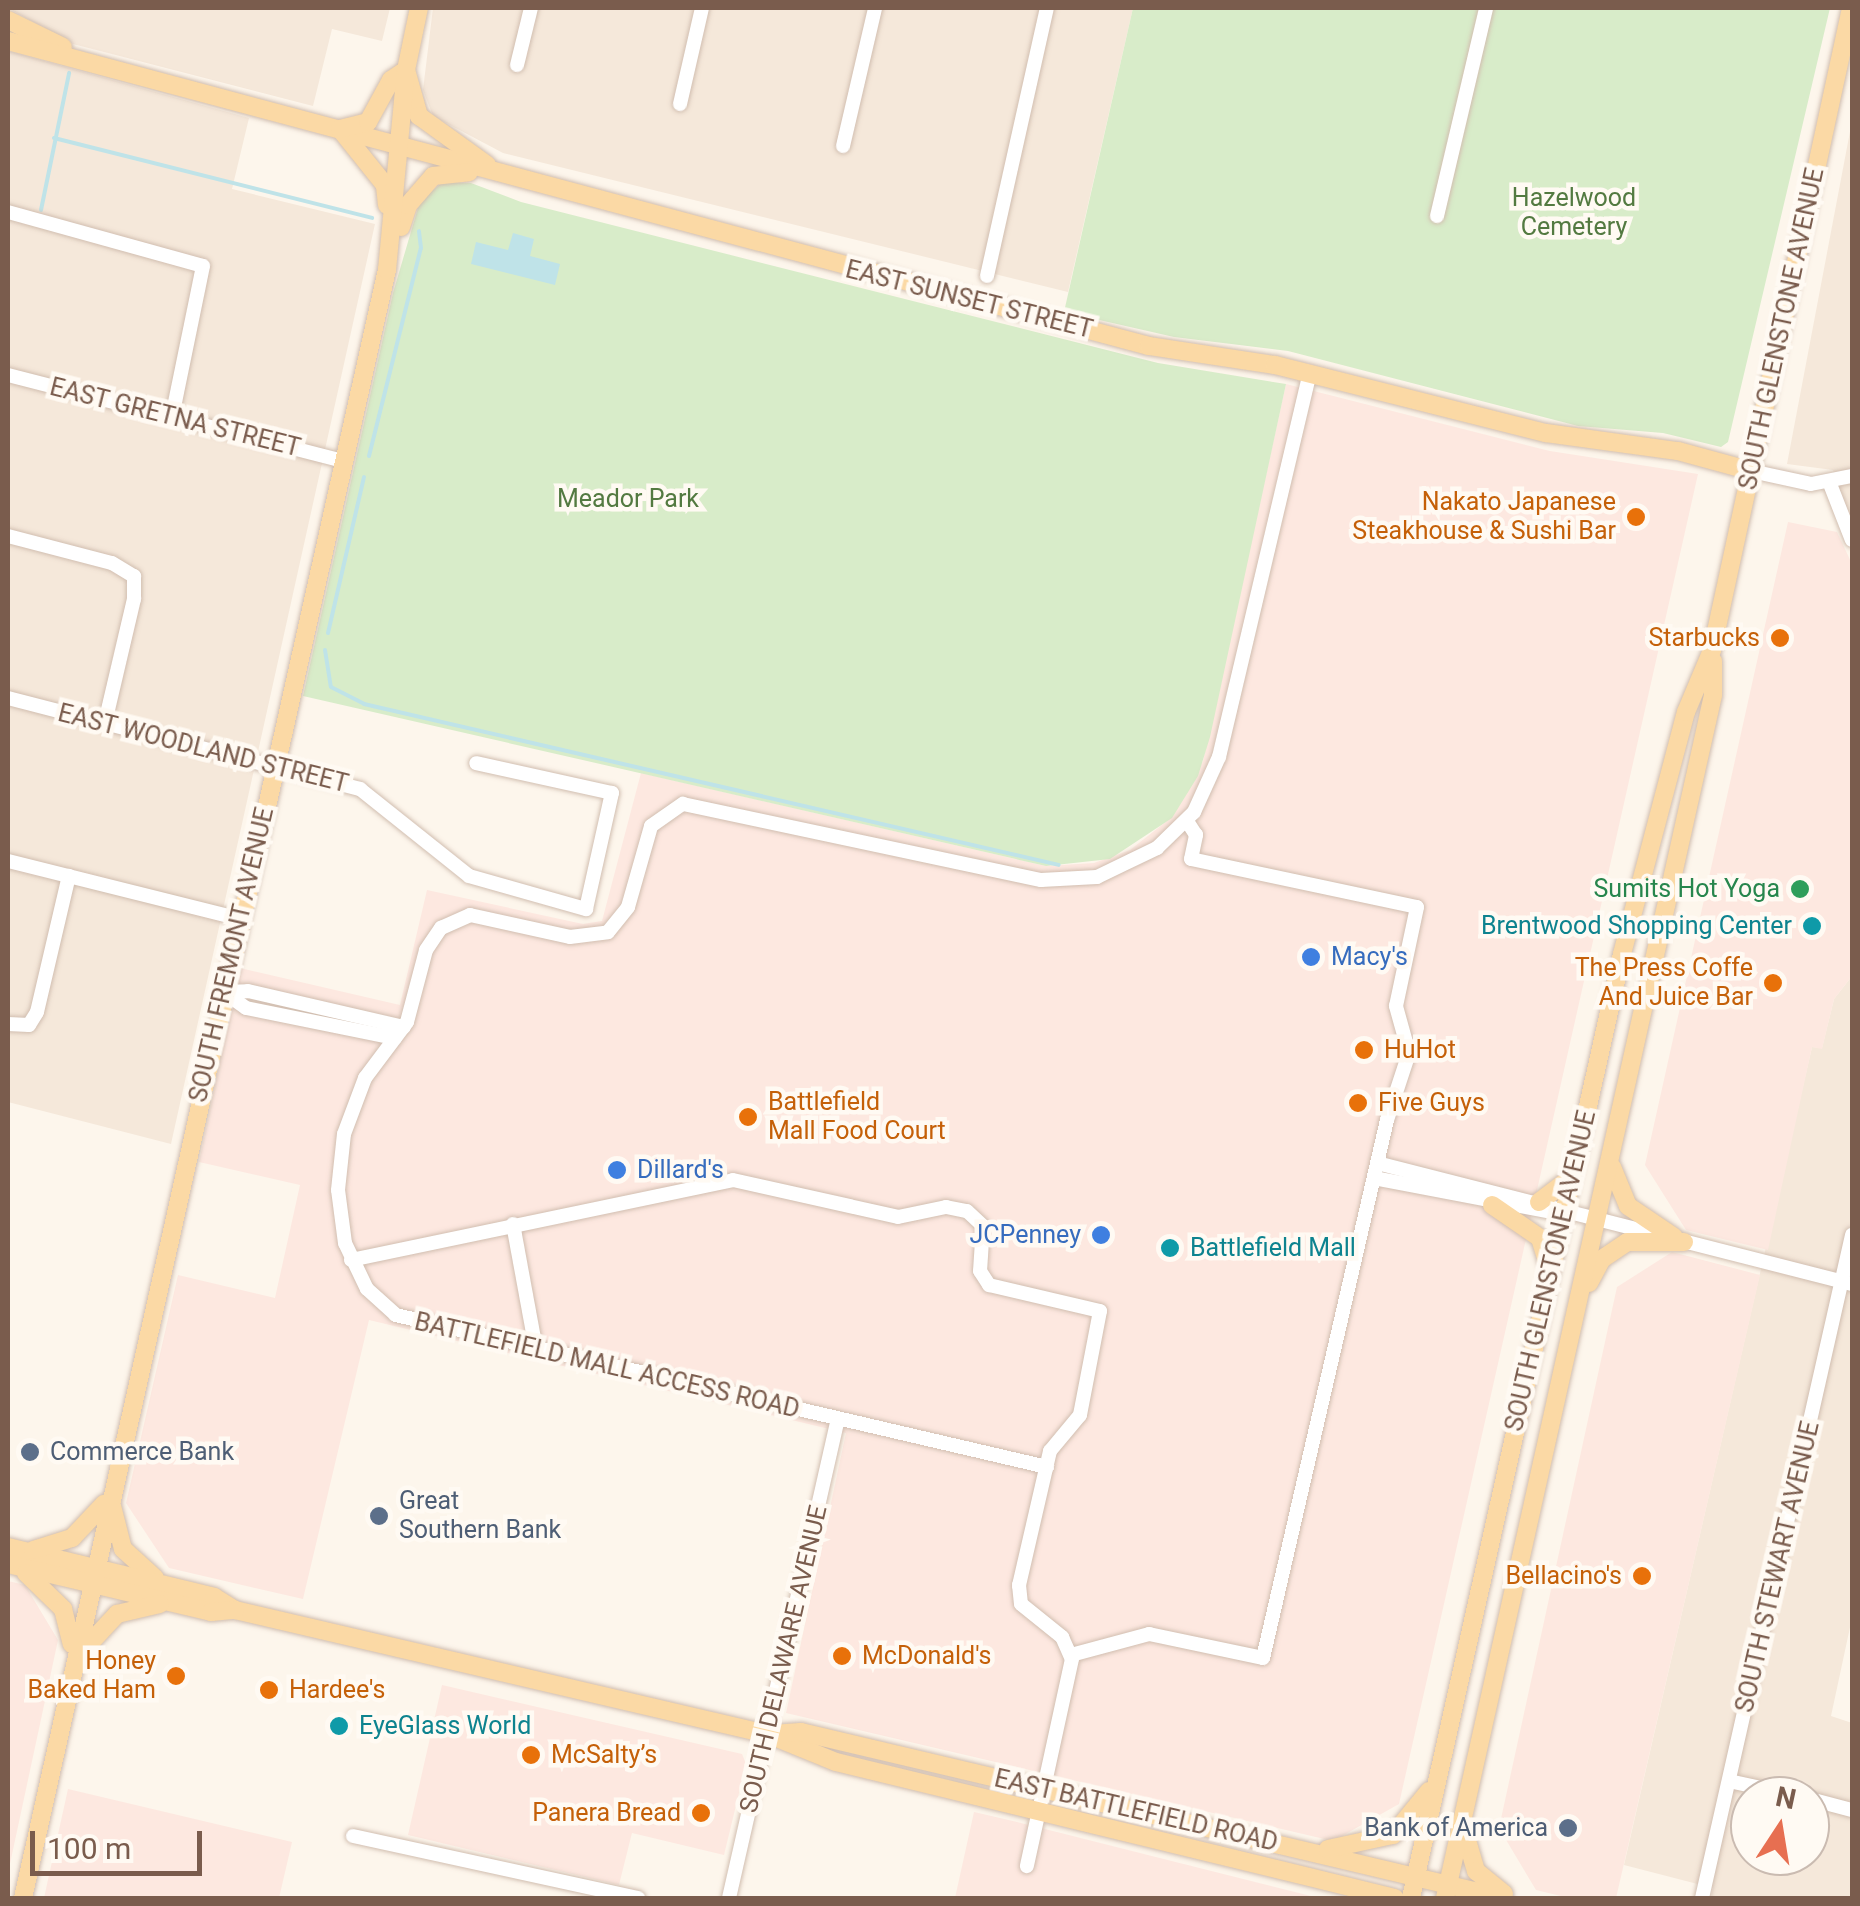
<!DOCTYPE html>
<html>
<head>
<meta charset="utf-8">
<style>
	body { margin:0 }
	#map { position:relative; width:1860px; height:1906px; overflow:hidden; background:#fdf6ec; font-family:Roboto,sans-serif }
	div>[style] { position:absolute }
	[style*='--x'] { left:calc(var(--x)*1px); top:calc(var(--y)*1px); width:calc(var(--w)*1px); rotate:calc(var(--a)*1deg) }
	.residential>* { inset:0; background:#f5e8da }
	.commercial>* { inset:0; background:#fde8e0 }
	.green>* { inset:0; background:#d8ecc9 }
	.water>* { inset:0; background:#bfe3e8 }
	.stream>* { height:4px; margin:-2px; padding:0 2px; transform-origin:2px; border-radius:2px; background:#bfe3e8 }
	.roads { filter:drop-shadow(0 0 2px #d1beb0) drop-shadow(0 0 2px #d1beb0) }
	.minor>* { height:14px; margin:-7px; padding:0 7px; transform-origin:7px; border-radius:7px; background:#fff }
	.major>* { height:18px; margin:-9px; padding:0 9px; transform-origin:9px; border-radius:9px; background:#fbd9a5 }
	.dots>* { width:28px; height:28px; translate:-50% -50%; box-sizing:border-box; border:5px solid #fffaf3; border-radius:50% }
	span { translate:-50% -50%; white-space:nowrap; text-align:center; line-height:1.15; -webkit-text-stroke:9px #fffaf3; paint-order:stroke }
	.park-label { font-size:25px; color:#537a41 }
	.street-label { font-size:25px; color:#7a5c4d }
	.food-label { font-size:25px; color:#c56008 }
	.right { translate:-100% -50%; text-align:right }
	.left { translate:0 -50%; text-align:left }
	.leisure-label { font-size:25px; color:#27864d }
	.culture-label { font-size:25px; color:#0d838f }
	.shop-label { font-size:25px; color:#366cbe }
	.service-label { font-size:25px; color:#4e5e75 }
	.frame { position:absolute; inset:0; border:10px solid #7a5c4d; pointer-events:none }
	.north { position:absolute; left:1730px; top:1776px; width:100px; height:100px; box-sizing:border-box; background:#fffaf3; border:2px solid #cabbb1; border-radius:50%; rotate:12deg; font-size:28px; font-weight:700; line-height:40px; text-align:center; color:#7a5c4d }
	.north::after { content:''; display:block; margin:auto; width:35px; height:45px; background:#e76f51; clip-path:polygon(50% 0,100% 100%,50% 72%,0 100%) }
	.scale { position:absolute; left:30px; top:1831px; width:172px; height:45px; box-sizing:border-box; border:5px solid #7a5c4d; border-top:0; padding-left:12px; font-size:30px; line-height:35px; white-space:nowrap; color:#7a5c4d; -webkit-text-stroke:8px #fffaf3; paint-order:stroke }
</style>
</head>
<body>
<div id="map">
	<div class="residential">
		<div style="clip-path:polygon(8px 8px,390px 8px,382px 41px,332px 29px,313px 106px,73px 44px)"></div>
		<div style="clip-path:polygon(433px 8px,1133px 8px,1068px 292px,503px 153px,433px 116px,423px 90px)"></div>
		<div style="clip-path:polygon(8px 51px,249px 118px,232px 189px,375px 224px,171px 1144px,8px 1102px)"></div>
		<div style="clip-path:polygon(1852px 121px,1852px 523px,1833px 470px,1787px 464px)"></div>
		<div style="clip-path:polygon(evenodd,1852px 976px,1852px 1618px,1831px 1716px,1852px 1723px,1852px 1898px,1711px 1898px,1713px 1888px,1624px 1865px,1812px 1047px,1822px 1048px,1834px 999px,1852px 976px,1750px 1796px,1810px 1796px,1810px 1856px,1750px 1856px,1750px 1796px)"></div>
	</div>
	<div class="commercial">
		<div style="clip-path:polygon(1286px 384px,1550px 451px,1698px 474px,1399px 1804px,1333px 1841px,786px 1713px,846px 1433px,369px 1320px,303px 1599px,169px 1568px,126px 1503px,178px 1275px,275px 1298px,300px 1185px,199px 1162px,240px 968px,400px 1005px,427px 890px,583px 924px,602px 921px,641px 773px,1046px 866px,1094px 863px,1130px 850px,1172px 817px,1203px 761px)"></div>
		<div style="clip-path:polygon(1788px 522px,1837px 532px,1852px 564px,1852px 976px,1834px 999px,1822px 1049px,1812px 1047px,1768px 1250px,1686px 1230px,1645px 1165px)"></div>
		<div style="clip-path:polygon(1672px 1252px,1760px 1275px,1616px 1898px,1569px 1898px,1536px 1890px,1499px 1828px,1617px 1287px)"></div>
		<div style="clip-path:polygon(8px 1581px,25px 1585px,58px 1640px,8px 1873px)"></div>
		<div style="clip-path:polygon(442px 1685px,742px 1754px,746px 1764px,724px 1855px,632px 1833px,619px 1885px,408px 1835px)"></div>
		<div style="clip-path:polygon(68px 1789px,292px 1842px,279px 1898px,44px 1898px)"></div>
		<div style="clip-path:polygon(974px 1812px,1017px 1822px,1319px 1898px,955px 1898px)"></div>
	</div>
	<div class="green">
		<div style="clip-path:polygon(1133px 8px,1830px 8px,1728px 442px,1721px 447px,1663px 433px,1578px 426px,1288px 351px,1174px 337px,1064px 312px)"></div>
		<div style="clip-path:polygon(443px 182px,471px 183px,521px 202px,1158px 363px,1286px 384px,1210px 737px,1198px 776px,1172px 818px,1110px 859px,1046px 866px,303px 696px,393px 293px,420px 201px)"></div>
	</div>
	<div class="water">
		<div style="clip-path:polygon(513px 233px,534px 239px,530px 256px,560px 264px,555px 285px,471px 264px,476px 242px,508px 250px)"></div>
	</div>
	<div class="stream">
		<div style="--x:54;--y:138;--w:328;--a:14.1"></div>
		<div style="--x:41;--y:210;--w:140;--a:-78.4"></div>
		<div style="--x:369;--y:456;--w:214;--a:-76"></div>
		<div style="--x:421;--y:248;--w:17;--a:-97"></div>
		<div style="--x:328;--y:633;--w:160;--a:-77"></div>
		<div style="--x:325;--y:650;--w:37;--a:81"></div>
		<div style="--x:331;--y:687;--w:37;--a:27"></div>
		<div style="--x:364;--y:704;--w:713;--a:13.04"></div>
	</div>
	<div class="roads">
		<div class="minor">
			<div style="--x:517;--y:65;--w:59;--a:-76.2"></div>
			<div style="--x:680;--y:104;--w:98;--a:-77.1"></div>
			<div style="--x:843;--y:146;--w:142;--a:-76.9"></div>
			<div style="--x:8;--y:212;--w:202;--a:15.5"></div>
			<div style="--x:203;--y:266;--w:154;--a:101.6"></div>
			<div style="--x:1437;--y:216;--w:214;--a:-76.7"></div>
			<div style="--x:987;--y:276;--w:275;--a:-77.4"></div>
			<div style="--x:8;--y:375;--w:346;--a:14.4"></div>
			<div style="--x:1751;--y:471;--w:61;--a:12.2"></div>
			<div style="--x:1811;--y:484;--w:42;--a:-11"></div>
			<div style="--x:1830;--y:484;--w:60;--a:68.6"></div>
			<div style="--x:8;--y:536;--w:107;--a:14.6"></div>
			<div style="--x:112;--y:563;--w:26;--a:31"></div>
			<div style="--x:134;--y:576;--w:23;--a:90"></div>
			<div style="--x:134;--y:599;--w:127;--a:103.2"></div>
			<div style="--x:8;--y:698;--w:364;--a:14.5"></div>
			<div style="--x:360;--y:789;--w:139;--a:38.6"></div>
			<div style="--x:469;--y:876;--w:122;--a:15.8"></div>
			<div style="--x:586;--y:909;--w:119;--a:-77.4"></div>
			<div style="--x:612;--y:793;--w:139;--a:-167.6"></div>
			<div style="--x:8;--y:861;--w:239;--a:14"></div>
			<div style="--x:224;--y:992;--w:24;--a:-2"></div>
			<div style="--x:248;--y:991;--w:160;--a:13"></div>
			<div style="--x:224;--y:992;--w:27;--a:36"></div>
			<div style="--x:246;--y:1008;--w:152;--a:11.4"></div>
			<div style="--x:8;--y:1024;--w:21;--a:3"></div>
			<div style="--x:29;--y:1025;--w:15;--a:-58"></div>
			<div style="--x:37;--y:1012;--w:140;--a:-76.8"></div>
			<div style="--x:1377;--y:1163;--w:490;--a:14.3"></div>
			<div style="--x:1374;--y:1178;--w:187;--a:10.8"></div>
			<div style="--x:513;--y:1224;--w:127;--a:79.6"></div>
			<div style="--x:351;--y:1260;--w:390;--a:-11.8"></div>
			<div style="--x:733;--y:1180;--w:169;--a:12.6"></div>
			<div style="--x:898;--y:1217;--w:49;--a:-11.8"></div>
			<div style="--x:946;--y:1207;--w:21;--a:11"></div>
			<div style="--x:967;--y:1211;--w:22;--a:43"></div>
			<div style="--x:983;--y:1226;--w:45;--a:93.8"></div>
			<div style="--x:980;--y:1271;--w:17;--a:57"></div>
			<div style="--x:989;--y:1285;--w:114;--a:13.2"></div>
			<div style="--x:1100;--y:1311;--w:106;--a:100.9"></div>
			<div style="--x:1080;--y:1415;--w:47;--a:129.8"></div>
			<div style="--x:1050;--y:1451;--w:138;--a:103"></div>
			<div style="--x:1019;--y:1585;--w:19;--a:84"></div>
			<div style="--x:1021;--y:1604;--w:53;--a:38.8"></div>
			<div style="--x:1062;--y:1637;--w:24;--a:66"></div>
			<div style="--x:1072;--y:1659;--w:212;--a:102.3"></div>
			<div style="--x:1047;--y:1467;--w:669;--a:-166.86"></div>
			<div style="--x:396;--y:1315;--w:39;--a:-138"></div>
			<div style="--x:367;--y:1289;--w:51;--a:-115.6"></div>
			<div style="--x:345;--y:1243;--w:53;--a:-97.5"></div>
			<div style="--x:338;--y:1190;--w:56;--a:-83.9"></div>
			<div style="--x:344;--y:1134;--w:60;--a:-69.4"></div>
			<div style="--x:365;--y:1078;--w:70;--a:-53.1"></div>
			<div style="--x:407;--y:1022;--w:74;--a:-75.2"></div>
			<div style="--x:426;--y:950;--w:27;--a:-56"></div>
			<div style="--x:441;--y:928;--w:32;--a:-24"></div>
			<div style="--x:470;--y:915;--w:102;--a:12.4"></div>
			<div style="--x:570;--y:937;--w:38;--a:-7"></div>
			<div style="--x:608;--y:932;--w:32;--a:-51"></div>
			<div style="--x:628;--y:907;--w:84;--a:-74.1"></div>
			<div style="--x:651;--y:826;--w:39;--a:-35"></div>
			<div style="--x:683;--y:804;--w:366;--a:12"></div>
			<div style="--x:1041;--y:880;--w:56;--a:-3.1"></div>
			<div style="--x:1097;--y:877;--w:67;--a:-25.8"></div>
			<div style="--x:1157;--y:848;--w:52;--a:-44.2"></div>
			<div style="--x:1194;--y:812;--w:60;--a:-65.6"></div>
			<div style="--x:1219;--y:757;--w:395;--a:-76.7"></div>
			<div style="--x:1071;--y:1655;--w:81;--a:-15.1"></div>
			<div style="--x:1149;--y:1634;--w:116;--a:11.9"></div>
			<div style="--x:1263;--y:1658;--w:552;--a:-77.02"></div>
			<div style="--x:1387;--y:1120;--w:71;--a:-71.8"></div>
			<div style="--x:1409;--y:1053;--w:49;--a:-105.5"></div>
			<div style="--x:1396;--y:1006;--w:101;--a:-78"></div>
			<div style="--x:1417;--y:907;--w:231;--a:-168"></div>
			<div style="--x:1191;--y:859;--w:25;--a:-78"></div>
			<div style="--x:1196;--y:835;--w:17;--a:-123"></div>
			<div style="--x:1729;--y:1781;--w:71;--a:12.3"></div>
			<div style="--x:1810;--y:1799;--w:43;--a:14.7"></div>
			<div style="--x:353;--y:1836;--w:292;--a:12.3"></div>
			<div style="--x:729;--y:1898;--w:490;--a:-77.2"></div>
			<div style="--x:1702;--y:1898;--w:680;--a:-77.25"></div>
		</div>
		<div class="major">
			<div style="--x:8;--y:20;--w:61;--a:26.1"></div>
			<div style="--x:8;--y:41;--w:1181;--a:14.97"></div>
			<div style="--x:1149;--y:346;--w:127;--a:8.6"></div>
			<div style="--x:1275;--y:365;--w:279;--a:14.1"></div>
			<div style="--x:1546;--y:433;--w:133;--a:7.8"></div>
			<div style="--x:1678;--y:451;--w:76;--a:15.3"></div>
			<div style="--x:387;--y:205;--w:20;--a:-96"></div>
			<div style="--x:385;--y:185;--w:72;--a:-128.8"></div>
			<div style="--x:340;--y:129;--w:29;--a:-14"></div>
			<div style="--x:368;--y:122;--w:48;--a:-61.3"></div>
			<div style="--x:391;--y:80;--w:18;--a:-34"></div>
			<div style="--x:406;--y:70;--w:48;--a:74.2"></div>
			<div style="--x:419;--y:116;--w:84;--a:35.8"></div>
			<div style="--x:401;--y:227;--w:23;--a:-72"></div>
			<div style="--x:408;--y:205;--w:38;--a:-49"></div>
			<div style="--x:433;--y:176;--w:36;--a:-6"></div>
			<div style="--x:1612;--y:1167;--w:42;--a:67.7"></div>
			<div style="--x:1628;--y:1206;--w:55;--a:34"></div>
			<div style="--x:1539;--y:1202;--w:41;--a:-37.1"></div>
			<div style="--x:1492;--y:1205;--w:58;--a:34.5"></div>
			<div style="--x:1540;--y:1238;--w:30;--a:73"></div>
			<div style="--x:1589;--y:1283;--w:27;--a:-62"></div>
			<div style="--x:1602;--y:1259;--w:30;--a:-34"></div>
			<div style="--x:1627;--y:1242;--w:57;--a:0"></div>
			<div style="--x:112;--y:1506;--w:44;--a:75.7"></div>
			<div style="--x:123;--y:1549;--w:43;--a:42.2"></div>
			<div style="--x:8;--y:1547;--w:212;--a:13.6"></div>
			<div style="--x:214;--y:1597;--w:25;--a:32"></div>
			<div style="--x:235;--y:1610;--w:546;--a:13.12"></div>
			<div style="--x:767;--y:1734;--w:74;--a:22.1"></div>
			<div style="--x:836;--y:1762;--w:575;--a:13.67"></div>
			<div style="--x:33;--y:1550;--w:41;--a:-17.1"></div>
			<div style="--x:72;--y:1538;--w:47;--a:-46.7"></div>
			<div style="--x:8;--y:1564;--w:209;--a:13.3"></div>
			<div style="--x:211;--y:1612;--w:24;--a:-5"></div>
			<div style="--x:26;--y:1573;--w:52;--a:44.2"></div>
			<div style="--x:63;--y:1609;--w:36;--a:76"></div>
			<div style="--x:77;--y:1657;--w:59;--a:-47.1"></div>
			<div style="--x:117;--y:1614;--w:44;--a:-13.1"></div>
			<div style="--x:772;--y:1734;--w:29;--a:-4"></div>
			<div style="--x:801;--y:1732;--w:722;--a:13.29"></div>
			<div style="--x:1464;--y:1830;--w:43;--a:73.7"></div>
			<div style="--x:1476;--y:1871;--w:36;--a:39"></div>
			<div style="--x:1328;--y:1849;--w:66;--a:-12.2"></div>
			<div style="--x:1393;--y:1835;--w:57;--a:-50.7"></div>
			<div style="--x:23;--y:1898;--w:1668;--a:-77.4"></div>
			<div style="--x:387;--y:270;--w:201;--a:-84.6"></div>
			<div style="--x:406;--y:70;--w:63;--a:-78.2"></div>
			<div style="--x:1411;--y:1898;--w:967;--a:-77.4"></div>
			<div style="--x:1622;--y:954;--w:250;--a:-75.2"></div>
			<div style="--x:1686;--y:712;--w:67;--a:-67.2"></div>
			<div style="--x:1712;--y:650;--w:657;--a:-77.78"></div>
			<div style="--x:1445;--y:1898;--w:1232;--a:-77.44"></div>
			<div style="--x:1713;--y:695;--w:34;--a:-90"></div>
		</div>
	</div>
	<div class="dots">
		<div style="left:1636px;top:517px;background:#e8710a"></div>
		<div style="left:1780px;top:638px;background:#e8710a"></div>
		<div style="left:1800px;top:889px;background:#2e9e5b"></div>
		<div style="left:1812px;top:926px;background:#0f9aa8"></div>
		<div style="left:1311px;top:957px;background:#3f7fe0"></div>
		<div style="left:1773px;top:983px;background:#e8710a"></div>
		<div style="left:1364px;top:1050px;background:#e8710a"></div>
		<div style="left:1358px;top:1103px;background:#e8710a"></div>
		<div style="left:748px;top:1117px;background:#e8710a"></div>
		<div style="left:617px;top:1170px;background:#3f7fe0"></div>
		<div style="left:1101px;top:1235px;background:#3f7fe0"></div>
		<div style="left:1170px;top:1248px;background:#0f9aa8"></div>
		<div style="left:30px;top:1452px;background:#5c6f8a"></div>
		<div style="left:379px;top:1516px;background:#5c6f8a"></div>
		<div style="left:1642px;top:1576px;background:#e8710a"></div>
		<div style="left:842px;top:1656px;background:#e8710a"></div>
		<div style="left:176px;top:1676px;background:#e8710a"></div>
		<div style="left:269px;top:1690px;background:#e8710a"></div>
		<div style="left:339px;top:1726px;background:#0f9aa8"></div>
		<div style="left:531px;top:1755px;background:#e8710a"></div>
		<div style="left:701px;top:1813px;background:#e8710a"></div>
		<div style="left:1568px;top:1828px;background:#5c6f8a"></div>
	</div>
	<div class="park-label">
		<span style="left:1574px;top:213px">Hazelwood<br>Cemetery</span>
		<span style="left:628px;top:499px">Meador Park</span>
	</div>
	<div class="street-label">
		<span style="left:969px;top:300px;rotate:14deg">EAST SUNSET STREET</span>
		<span style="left:1782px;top:329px;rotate:-78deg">SOUTH GLENSTONE AVENUE</span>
		<span style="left:175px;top:418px;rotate:14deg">EAST GRETNA STREET</span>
		<span style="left:203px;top:749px;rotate:14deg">EAST WOODLAND STREET</span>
		<span style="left:232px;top:955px;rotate:-77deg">SOUTH FREMONT AVENUE</span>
		<span style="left:1551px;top:1271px;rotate:-77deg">SOUTH GLENSTONE AVENUE</span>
		<span style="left:607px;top:1366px;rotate:13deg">BATTLEFIELD MALL ACCESS ROAD</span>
		<span style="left:1778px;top:1567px;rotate:-77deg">SOUTH STEWART AVENUE</span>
		<span style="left:784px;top:1659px;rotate:-77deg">SOUTH DELAWARE AVENUE</span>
		<span style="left:1136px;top:1811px;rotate:13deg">EAST BATTLEFIELD ROAD</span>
	</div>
	<div class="food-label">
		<span class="right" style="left:1616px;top:517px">Nakato Japanese<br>Steakhouse &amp; Sushi Bar</span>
		<span class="right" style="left:1760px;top:638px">Starbucks</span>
		<span class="right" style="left:1753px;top:983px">The Press Coffe<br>And Juice Bar</span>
		<span class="left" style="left:1384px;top:1050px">HuHot</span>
		<span class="left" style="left:768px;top:1117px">Battlefield<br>Mall Food Court</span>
		<span class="left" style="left:1378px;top:1103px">Five Guys</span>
		<span class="right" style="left:1622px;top:1576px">Bellacino's</span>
		<span class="left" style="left:862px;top:1656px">McDonald's</span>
		<span class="right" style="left:156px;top:1676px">Honey<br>Baked Ham</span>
		<span class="left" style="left:289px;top:1690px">Hardee's</span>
		<span class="left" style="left:551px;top:1755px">McSalty’s</span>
		<span class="right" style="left:681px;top:1813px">Panera Bread</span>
	</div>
	<div class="leisure-label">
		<span class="right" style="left:1780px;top:889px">Sumits Hot Yoga</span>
	</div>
	<div class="culture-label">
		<span class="right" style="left:1792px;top:926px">Brentwood Shopping Center</span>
		<span class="left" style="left:1190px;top:1248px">Battlefield Mall</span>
		<span class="left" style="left:359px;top:1726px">EyeGlass World</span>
	</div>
	<div class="shop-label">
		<span class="left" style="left:1331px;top:957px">Macy's</span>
		<span class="left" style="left:637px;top:1170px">Dillard's</span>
		<span class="right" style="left:1081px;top:1235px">JCPenney</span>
	</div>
	<div class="service-label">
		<span class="left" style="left:50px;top:1452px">Commerce Bank</span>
		<span class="left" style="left:399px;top:1516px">Great<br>Southern Bank</span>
		<span class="right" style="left:1548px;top:1828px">Bank of America</span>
	</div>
	<div class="frame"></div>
	<div class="north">N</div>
	<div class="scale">100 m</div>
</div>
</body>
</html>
